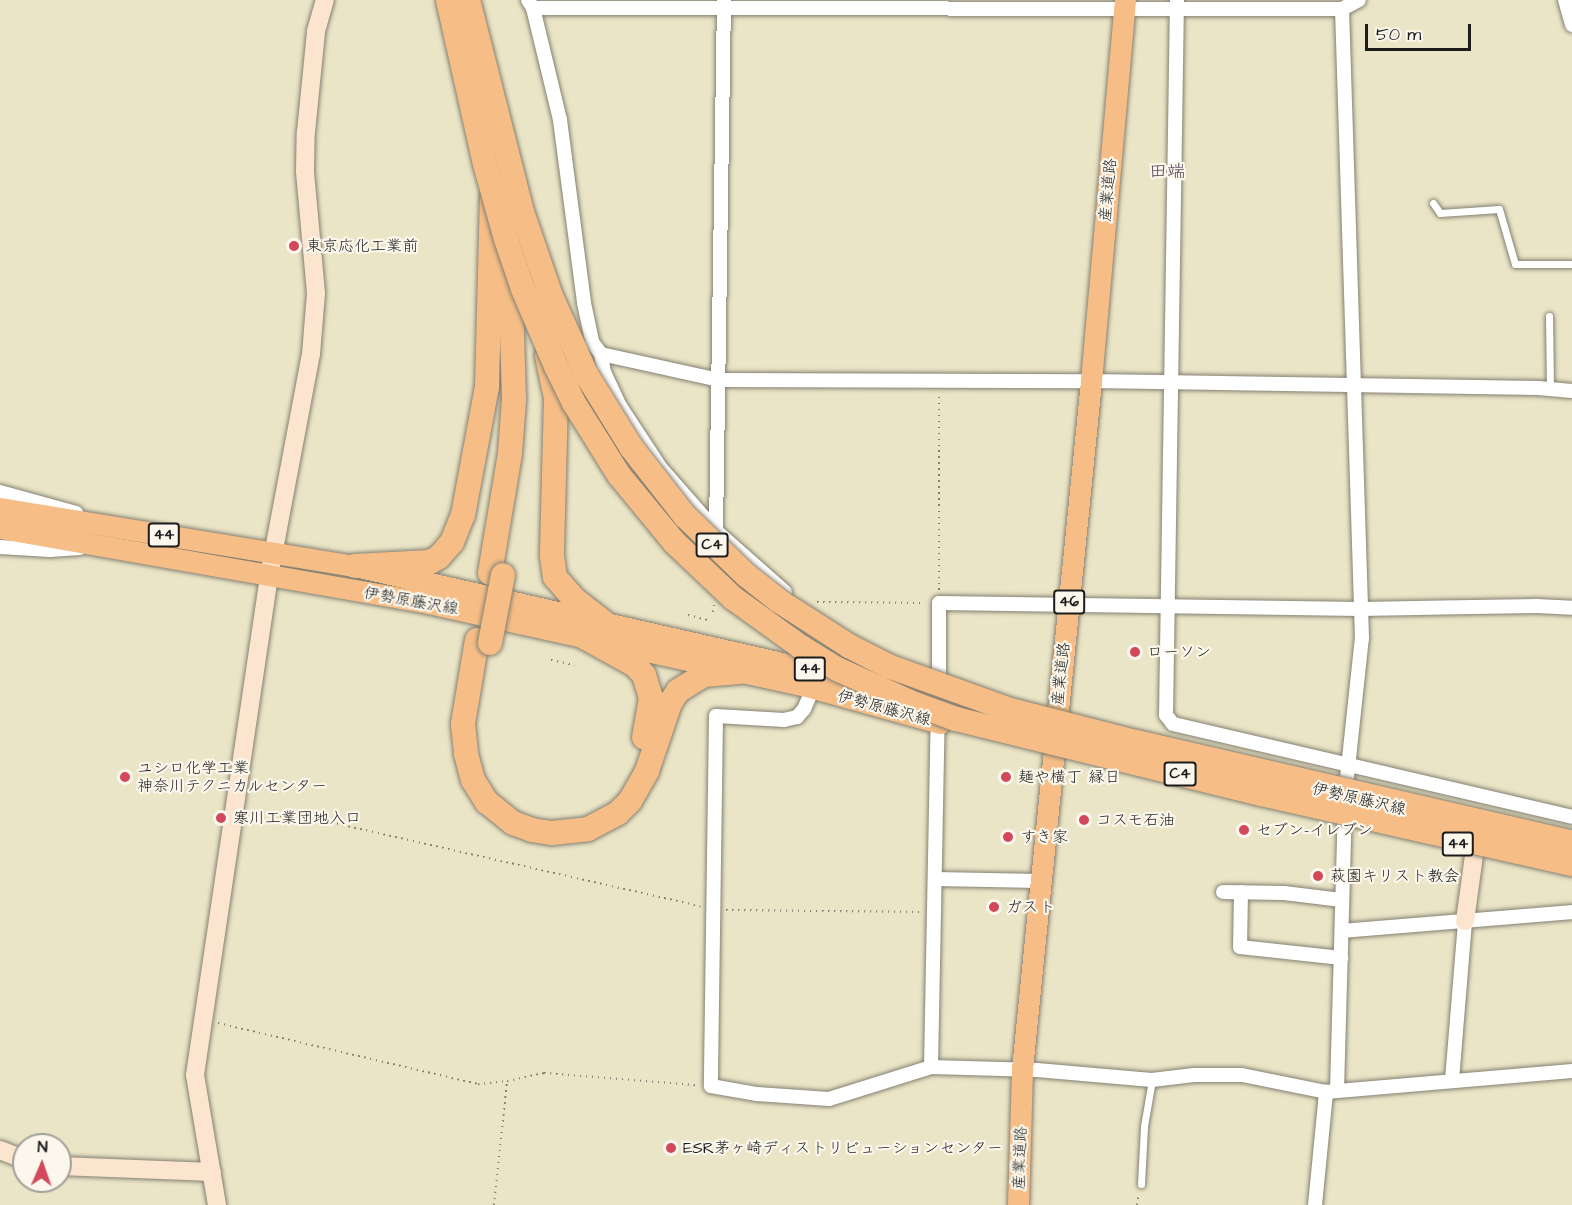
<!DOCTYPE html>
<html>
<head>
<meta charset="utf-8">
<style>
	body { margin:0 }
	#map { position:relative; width:1572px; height:1205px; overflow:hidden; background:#ebe5c7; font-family:"Architects Daughter","Klee One",sans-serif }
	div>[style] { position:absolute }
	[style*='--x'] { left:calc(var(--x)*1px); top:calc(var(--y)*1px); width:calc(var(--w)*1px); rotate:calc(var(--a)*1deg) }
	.path>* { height:2px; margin-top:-1px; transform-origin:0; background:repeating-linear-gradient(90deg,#848072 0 1.5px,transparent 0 6px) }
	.roads { filter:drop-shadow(0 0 2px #848072) drop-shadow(0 0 2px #848072) }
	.lane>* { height:7px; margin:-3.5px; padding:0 3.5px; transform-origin:3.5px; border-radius:3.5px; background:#fff }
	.street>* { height:14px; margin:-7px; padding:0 7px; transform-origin:7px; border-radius:7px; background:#fff }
	.secondary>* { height:18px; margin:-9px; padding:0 9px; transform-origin:9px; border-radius:9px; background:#fbe5cf }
	.primary>* { height:21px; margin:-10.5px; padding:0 10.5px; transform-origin:10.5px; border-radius:10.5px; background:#f6be86 }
	.highway>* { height:24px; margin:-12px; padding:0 12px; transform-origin:12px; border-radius:12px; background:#f6be86 }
	.bridges { filter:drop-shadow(0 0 2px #848072) drop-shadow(0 0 2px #848072) }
	.highway-bridge>* { height:24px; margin:-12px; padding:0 12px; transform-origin:12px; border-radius:12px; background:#f6be86 }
	.dots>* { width:16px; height:16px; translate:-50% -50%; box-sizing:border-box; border:3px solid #fbf7ec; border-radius:50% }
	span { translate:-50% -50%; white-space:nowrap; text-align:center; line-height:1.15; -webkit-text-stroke:4.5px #fbf7ec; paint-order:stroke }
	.shield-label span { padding:2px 4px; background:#fbf7ec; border:2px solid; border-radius:4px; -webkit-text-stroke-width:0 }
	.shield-label { font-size:15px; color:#1c1c1c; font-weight:700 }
	.street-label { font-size:16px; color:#1c1c1c }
	.poi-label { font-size:16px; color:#1c1c1c }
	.left { translate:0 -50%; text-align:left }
	.neighbourhood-label { font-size:18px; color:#52475a }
	.north { position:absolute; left:12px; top:1133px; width:60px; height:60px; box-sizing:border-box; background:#fbf7ec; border:2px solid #a29f99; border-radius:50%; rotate:2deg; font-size:16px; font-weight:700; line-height:24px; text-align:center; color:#1c1c1c }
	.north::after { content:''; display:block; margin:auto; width:21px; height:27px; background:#d1495b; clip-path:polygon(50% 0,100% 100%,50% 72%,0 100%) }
	.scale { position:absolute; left:1365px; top:24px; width:106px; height:27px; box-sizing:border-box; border:3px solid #1c1c1c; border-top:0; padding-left:8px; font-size:18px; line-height:21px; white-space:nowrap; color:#1c1c1c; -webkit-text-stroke:4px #fbf7ec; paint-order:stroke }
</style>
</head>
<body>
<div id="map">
	<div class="path">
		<div style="--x:939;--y:590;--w:195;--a:-90"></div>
		<div style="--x:817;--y:602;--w:108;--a:0.5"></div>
		<div style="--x:713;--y:612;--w:7;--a:-82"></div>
		<div style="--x:688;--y:615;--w:21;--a:14"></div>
		<div style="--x:551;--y:660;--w:24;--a:12"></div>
		<div style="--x:250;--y:813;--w:75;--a:6.1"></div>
		<div style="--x:325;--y:821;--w:385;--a:12.8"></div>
		<div style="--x:726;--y:910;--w:195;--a:0.6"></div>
		<div style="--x:218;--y:1023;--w:267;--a:13.2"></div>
		<div style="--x:478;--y:1084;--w:29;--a:-6"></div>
		<div style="--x:507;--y:1081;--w:38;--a:-12"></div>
		<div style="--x:544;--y:1073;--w:152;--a:4.5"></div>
		<div style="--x:494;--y:1205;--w:125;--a:-84"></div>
		<div style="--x:1137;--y:1205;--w:12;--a:-81"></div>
	</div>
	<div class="roads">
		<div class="lane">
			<div style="--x:1433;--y:203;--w:12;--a:55"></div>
			<div style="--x:1440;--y:213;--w:59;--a:-3.9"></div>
			<div style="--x:1499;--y:209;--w:57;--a:73.8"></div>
			<div style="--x:1515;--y:264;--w:57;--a:0"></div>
			<div style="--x:1549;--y:316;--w:73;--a:89.2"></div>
			<div style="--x:1141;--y:1184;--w:58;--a:-87"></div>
			<div style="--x:1144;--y:1126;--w:47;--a:-80.1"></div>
		</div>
		<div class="street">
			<div style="--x:528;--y:0;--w:9;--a:58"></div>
			<div style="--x:533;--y:8;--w:115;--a:76.4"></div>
			<div style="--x:560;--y:120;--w:185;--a:82.5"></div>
			<div style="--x:584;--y:303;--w:40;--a:78"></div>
			<div style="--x:592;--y:342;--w:15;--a:53"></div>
			<div style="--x:601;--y:354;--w:18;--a:81"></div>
			<div style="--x:604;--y:372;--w:38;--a:65"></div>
			<div style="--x:620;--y:406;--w:73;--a:56.7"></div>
			<div style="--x:660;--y:467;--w:85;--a:48.8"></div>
			<div style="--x:716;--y:531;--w:92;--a:41.5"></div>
			<div style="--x:1177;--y:0;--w:715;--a:90.88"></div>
			<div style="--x:1166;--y:715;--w:11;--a:52"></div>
			<div style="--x:1173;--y:724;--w:410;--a:13.1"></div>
			<div style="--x:1565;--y:0;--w:26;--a:74"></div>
			<div style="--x:533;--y:8;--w:809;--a:0.07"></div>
			<div style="--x:1342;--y:9;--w:19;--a:-28"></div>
			<div style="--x:601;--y:354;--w:121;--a:12.4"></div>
			<div style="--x:719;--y:380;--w:372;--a:0.2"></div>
			<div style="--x:1091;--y:381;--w:447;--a:0.9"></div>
			<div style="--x:1538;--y:388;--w:34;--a:5"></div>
			<div style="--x:0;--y:492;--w:79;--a:15.4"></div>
			<div style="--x:716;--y:531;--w:531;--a:-89.14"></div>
			<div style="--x:0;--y:547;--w:50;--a:3.4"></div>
			<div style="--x:50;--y:550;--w:30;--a:-4"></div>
			<div style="--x:813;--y:688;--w:23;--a:113"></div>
			<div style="--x:804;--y:709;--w:11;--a:131"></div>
			<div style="--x:797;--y:717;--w:13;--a:167"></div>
			<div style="--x:784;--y:720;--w:68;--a:-176.6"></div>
			<div style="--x:716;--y:716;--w:370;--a:90.8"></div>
			<div style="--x:711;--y:1086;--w:47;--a:9.9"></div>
			<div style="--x:757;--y:1094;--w:72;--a:4"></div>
			<div style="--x:829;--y:1099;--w:107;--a:-17.4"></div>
			<div style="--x:931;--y:1067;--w:106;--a:1.6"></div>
			<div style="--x:1037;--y:1070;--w:115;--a:5"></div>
			<div style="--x:1152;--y:1080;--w:42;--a:-6.8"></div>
			<div style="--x:1194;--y:1075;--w:48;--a:0"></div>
			<div style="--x:1242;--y:1075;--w:86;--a:11.4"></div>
			<div style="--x:1326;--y:1092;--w:247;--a:-4.9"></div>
			<div style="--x:939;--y:690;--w:87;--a:-90"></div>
			<div style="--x:939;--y:603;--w:422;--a:0.8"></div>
			<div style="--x:1361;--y:609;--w:176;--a:-1"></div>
			<div style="--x:1537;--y:606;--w:35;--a:3"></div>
			<div style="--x:935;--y:879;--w:105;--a:1.1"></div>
			<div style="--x:1223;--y:892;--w:61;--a:0.9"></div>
			<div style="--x:1284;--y:893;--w:58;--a:6.9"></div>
			<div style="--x:1241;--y:892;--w:55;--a:91"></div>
			<div style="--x:1240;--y:947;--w:102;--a:6.2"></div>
			<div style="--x:1342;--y:931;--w:231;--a:-4.7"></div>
			<div style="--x:931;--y:1067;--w:352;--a:-88.9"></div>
			<div style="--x:1452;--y:1080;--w:160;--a:-85.3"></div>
			<div style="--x:1337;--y:1090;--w:294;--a:-88.4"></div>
			<div style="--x:1345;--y:796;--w:159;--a:-83.9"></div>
			<div style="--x:1362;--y:638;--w:629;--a:-91.82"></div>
			<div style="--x:1315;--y:1205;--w:114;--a:-84.4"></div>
		</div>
		<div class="secondary">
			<div style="--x:1465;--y:921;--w:74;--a:-82.2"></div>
			<div style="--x:0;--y:1150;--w:26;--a:21"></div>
			<div style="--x:60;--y:1166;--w:152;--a:2.3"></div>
			<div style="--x:217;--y:1205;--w:132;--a:-99.6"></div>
			<div style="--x:195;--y:1075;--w:504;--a:-81.56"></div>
			<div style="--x:269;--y:576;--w:226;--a:-79.3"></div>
			<div style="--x:311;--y:354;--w:61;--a:-85.3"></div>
			<div style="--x:316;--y:293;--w:122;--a:-95.2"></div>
			<div style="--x:305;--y:171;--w:39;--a:-89"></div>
			<div style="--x:306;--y:132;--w:101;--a:-84.3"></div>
			<div style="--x:316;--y:31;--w:32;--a:-74"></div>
		</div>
		<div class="primary">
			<div style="--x:0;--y:508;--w:360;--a:9.3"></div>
			<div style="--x:355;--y:566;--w:500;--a:12.81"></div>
			<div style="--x:0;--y:528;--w:435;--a:9.9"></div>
			<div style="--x:428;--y:603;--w:394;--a:12.4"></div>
			<div style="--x:813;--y:688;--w:132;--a:15.4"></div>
			<div style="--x:897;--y:689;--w:77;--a:12.8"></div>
			<div style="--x:1018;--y:1205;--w:136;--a:-88.3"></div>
			<div style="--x:1022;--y:1069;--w:691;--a:-84.27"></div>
			<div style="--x:1091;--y:381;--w:383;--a:-84.9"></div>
		</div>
		<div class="highway">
			<div style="--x:547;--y:356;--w:43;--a:77.9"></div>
			<div style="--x:556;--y:398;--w:158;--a:91.5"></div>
			<div style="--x:552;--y:556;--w:21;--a:82"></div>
			<div style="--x:555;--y:577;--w:29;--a:49"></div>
			<div style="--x:574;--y:599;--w:37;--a:38"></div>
			<div style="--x:355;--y:566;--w:75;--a:-3.1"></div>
			<div style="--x:430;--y:562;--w:10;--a:-29"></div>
			<div style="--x:439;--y:557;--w:20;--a:-49"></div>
			<div style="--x:452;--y:542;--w:29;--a:-68"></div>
			<div style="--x:463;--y:515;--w:130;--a:-79.4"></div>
			<div style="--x:487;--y:387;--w:188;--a:-88.5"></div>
			<div style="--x:490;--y:573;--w:122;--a:-80.5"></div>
			<div style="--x:510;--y:453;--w:53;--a:-85.7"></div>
			<div style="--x:514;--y:400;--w:137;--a:-91.7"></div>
			<div style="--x:584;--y:637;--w:58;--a:28.8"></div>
			<div style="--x:635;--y:665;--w:13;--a:48"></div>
			<div style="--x:644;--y:675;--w:24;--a:73"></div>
			<div style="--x:651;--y:698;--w:40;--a:100"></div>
			<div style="--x:477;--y:640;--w:85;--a:99.5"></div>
			<div style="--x:463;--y:724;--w:30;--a:84"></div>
			<div style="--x:466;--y:754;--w:27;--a:75"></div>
			<div style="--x:473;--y:780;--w:26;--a:58"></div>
			<div style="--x:487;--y:802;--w:33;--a:39"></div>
			<div style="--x:513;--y:823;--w:20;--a:20"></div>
			<div style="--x:532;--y:830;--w:20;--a:9"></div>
			<div style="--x:552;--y:833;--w:36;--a:-6"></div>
			<div style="--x:588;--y:829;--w:34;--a:-28"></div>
			<div style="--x:618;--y:813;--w:17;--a:-45"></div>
			<div style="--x:630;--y:801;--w:34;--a:-60"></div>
			<div style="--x:647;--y:771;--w:72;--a:-71.3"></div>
			<div style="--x:670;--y:703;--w:14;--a:-56"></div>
			<div style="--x:678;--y:691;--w:31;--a:-32"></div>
			<div style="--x:704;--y:675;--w:37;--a:-5"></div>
		</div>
	</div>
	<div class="bridges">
		<div class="highway-bridge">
			<div style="--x:448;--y:0;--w:168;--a:77.3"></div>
			<div style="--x:485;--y:164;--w:78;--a:74.4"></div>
			<div style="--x:506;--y:239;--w:53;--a:71.2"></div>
			<div style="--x:523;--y:289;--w:84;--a:66.8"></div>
			<div style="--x:556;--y:366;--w:41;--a:64.1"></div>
			<div style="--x:574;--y:403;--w:85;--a:58"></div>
			<div style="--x:619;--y:475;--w:87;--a:50.6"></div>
			<div style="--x:674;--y:542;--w:81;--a:43.5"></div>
			<div style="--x:733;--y:598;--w:84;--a:35.8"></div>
			<div style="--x:801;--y:647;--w:42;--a:31.4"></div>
			<div style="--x:837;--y:669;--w:85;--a:24.2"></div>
			<div style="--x:915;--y:704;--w:44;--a:20.1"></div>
			<div style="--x:956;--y:719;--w:314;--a:13.8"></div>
			<div style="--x:1261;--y:794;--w:319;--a:12.7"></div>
			<div style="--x:468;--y:0;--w:219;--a:75.7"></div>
			<div style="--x:522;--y:212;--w:89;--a:71"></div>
			<div style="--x:551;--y:296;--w:85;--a:65.8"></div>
			<div style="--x:586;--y:374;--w:86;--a:58.3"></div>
			<div style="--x:631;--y:447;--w:88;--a:52"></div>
			<div style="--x:685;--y:516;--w:85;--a:44"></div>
			<div style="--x:746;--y:575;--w:42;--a:38.2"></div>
			<div style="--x:779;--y:601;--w:83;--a:32.7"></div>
			<div style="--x:849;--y:646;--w:44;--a:27.1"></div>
			<div style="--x:888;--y:666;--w:130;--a:19.8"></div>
			<div style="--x:1010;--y:710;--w:130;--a:14.3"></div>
			<div style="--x:1136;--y:742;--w:448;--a:13"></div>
			<div style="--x:490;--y:643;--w:69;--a:-79.2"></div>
		</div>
	</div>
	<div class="dots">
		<div style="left:294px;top:246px;background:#d1495b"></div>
		<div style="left:1135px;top:652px;background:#d1495b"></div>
		<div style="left:125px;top:777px;background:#d1495b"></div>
		<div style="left:1006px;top:777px;background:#d1495b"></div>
		<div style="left:221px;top:818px;background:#d1495b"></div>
		<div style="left:1084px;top:820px;background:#d1495b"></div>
		<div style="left:1244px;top:830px;background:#d1495b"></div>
		<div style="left:1008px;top:837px;background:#d1495b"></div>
		<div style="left:1318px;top:876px;background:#d1495b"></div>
		<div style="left:994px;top:907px;background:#d1495b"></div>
		<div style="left:671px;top:1148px;background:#d1495b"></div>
	</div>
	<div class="shield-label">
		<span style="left:164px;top:535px">44</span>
		<span style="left:712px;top:545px">C4</span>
		<span style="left:1069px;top:602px">46</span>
		<span style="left:810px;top:669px">44</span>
		<span style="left:1180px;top:774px">C4</span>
		<span style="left:1458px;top:844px">44</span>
	</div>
	<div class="street-label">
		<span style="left:1108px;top:190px;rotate:-85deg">産業道路</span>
		<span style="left:411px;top:601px;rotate:10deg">伊勢原藤沢線</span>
		<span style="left:1061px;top:674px;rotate:-84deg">産業道路</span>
		<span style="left:884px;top:708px;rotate:15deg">伊勢原藤沢線</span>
		<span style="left:1359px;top:799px;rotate:13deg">伊勢原藤沢線</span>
		<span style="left:1020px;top:1158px;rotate:-88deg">産業道路</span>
	</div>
	<div class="poi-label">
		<span class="left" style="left:306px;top:246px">東京応化工業前</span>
		<span class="left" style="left:1147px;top:652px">ローソン</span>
		<span class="left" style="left:137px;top:777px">ユシロ化学工業<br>神奈川テクニカルセンター</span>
		<span class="left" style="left:1018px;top:777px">麺や横丁 縁日</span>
		<span class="left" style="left:233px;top:818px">寒川工業団地入口</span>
		<span class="left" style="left:1096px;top:820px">コスモ石油</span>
		<span class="left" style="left:1256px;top:830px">セブン-イレブン</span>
		<span class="left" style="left:1020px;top:837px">すき家</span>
		<span class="left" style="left:1330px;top:876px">萩園キリスト教会</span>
		<span class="left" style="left:1006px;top:907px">ガスト</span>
		<span class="left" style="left:683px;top:1148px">ESR茅ヶ崎ディストリビューションセンター</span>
	</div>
	<div class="neighbourhood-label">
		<span style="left:1167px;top:172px">田端</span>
	</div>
	<div class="north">N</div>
	<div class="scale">50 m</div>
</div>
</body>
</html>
